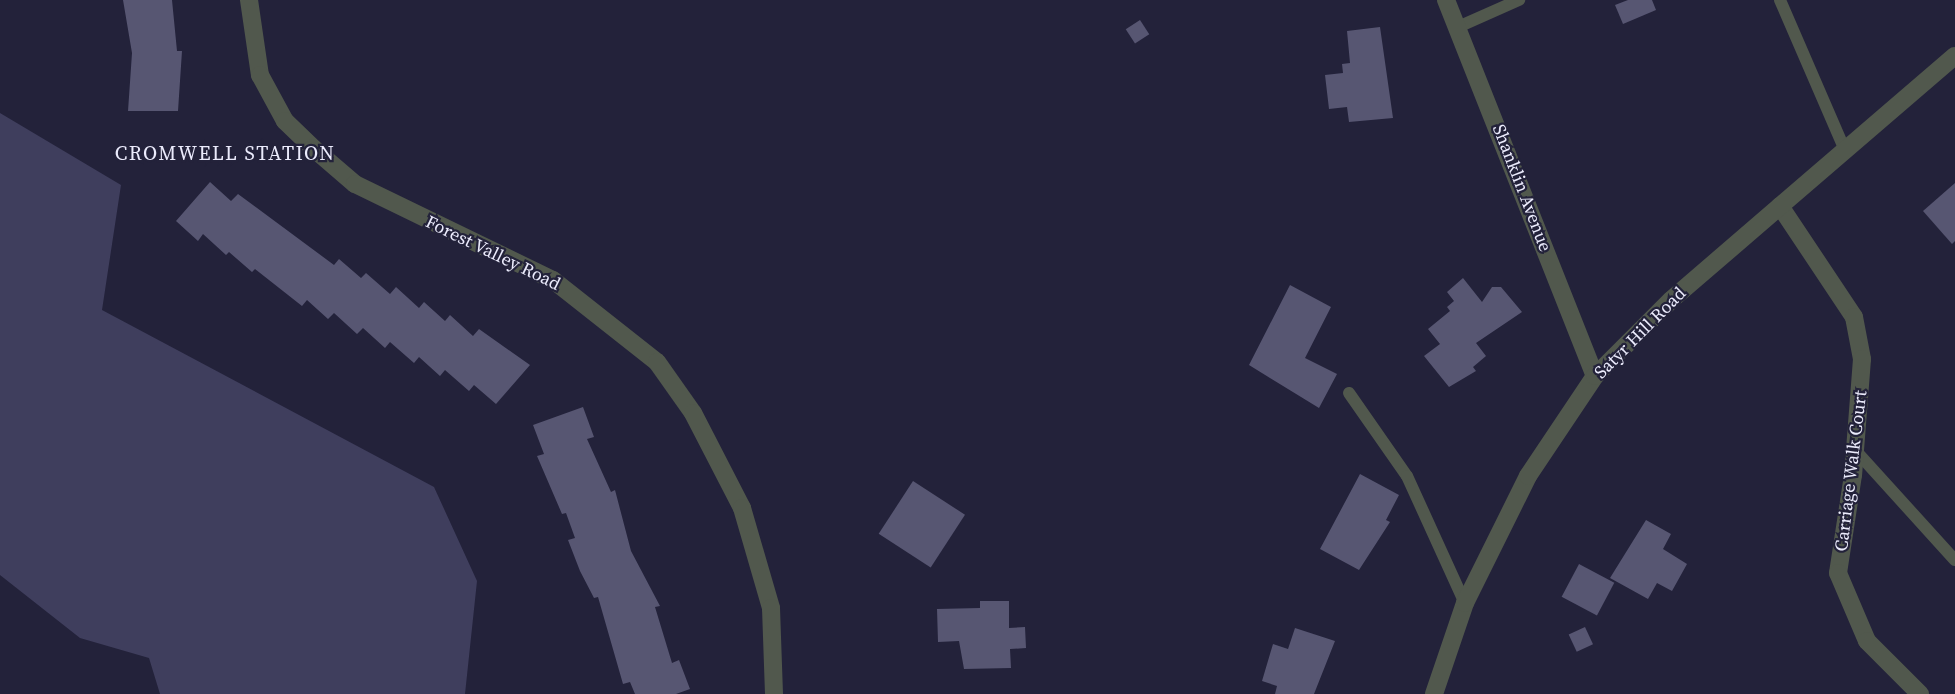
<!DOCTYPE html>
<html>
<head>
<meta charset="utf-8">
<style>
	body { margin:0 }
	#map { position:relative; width:1955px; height:694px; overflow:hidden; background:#23223a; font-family:"Source Serif 4",serif }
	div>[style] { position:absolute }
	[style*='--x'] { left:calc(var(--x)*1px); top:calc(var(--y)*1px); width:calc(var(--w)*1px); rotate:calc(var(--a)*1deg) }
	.green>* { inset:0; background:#3f3e5d }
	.building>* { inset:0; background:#575672; transform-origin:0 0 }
	.service>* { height:12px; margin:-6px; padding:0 6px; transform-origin:6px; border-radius:6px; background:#51584d }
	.minor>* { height:18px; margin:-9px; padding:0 9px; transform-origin:9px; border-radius:9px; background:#51584d }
	.tertiary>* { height:18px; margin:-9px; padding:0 9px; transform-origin:9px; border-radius:9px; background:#51584d }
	span { translate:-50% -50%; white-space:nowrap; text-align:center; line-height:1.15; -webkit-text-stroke:4.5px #23223a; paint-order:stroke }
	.street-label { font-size:18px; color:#ebebfc }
	.neighbourhood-label { font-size:20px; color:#ebebfc; letter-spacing:1.5px }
</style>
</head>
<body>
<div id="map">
	<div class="green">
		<div style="clip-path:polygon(0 113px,121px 185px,102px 310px,434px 487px,477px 581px,465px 694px,160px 694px,149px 658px,80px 638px,0 575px)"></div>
	</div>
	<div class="building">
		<div style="clip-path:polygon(123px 0,172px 0,177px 51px,182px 51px,178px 111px,128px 111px,132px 53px)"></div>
		<div style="clip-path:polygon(1628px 0,1652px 0,1656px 10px,1623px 24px,1615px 5px)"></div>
		<div style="left:1140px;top:20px;width:17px;height:17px;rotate:57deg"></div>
		<div style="clip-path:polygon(1380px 27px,1393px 118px,1349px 122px,1347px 107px,1329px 109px,1325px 75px,1343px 73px,1342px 64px,1350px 63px,1347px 31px)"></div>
		<div style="clip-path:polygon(210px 182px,231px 201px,238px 194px,334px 265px,339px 259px,361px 278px,366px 273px,390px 294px,396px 287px,419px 308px,424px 302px,445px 321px,450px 315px,473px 336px,479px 329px,530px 365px,496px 404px,474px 385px,469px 391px,445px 370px,440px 376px,419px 357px,414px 363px,390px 342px,385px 348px,363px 328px,357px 334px,334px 313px,328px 319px,307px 300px,302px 306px,255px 269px,252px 272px,229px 252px,226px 255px,203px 234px,198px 241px,176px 221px)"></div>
		<div style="clip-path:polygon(1955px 183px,1955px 241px,1952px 244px,1923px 211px)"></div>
		<div style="clip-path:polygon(1463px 278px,1482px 302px,1492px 287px,1501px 287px,1522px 312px,1476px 343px,1486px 356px,1473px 367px,1476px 371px,1449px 387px,1424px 356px,1440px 344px,1428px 329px,1450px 311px,1447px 307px,1454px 301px,1447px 292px)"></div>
		<div style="clip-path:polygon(1290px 285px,1331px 307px,1305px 358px,1337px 374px,1319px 408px,1249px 365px)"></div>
		<div style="clip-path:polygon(583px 407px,594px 437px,587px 439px,611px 492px,615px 490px,631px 551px,660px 606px,655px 607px,672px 663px,679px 660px,690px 689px,676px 694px,635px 694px,630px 682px,623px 684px,598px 597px,594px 598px,580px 571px,568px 540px,575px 538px,566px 513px,562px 514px,537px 456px,544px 454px,533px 425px)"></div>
		<div style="clip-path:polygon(1360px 474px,1399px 495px,1386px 520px,1390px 522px,1359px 570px,1320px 549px)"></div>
		<div style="left:913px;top:481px;width:62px;height:63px;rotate:33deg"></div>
		<div style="clip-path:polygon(1646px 520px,1671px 534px,1663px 549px,1687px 564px,1672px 591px,1657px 583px,1648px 599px,1610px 578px)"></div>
		<div style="left:1579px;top:564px;width:40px;height:37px;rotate:28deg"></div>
		<div style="clip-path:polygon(980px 601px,1009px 601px,1009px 628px,1025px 627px,1026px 648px,1010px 649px,1011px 668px,964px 669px,959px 641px,938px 642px,937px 609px,980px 608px)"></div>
		<div style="left:1585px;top:627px;width:19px;height:18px;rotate:65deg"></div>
		<div style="clip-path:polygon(1295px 628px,1335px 641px,1314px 694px,1275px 694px,1277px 686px,1262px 681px,1273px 644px,1288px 649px)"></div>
	</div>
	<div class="service">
		<div style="--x:1780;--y:0;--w:163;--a:66.6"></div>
		<div style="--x:1458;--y:27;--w:67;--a:-23.9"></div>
		<div style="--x:1349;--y:393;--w:101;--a:55.1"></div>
		<div style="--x:1407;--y:476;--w:140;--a:65.5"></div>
		<div style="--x:1856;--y:451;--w:147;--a:47.8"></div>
	</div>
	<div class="minor">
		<div style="--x:249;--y:0;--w:76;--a:81.7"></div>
		<div style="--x:260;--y:75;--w:52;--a:61.5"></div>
		<div style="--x:285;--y:121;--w:39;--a:44"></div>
		<div style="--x:313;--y:148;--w:55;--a:40.6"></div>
		<div style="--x:355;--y:184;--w:220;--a:25.9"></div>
		<div style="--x:553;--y:280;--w:132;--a:38.3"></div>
		<div style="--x:657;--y:362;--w:62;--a:54.8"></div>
		<div style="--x:693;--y:413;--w:107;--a:62.7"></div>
		<div style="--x:742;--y:508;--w:104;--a:73.8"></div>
		<div style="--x:771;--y:608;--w:86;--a:88"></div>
		<div style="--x:1446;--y:0;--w:404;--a:68.4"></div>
		<div style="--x:1780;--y:206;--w:133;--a:56.3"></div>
		<div style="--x:1854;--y:317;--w:43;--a:79.2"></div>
		<div style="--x:1862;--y:359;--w:116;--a:94.4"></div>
		<div style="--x:1853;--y:475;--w:99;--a:98.7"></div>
		<div style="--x:1838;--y:573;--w:74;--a:66.9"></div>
		<div style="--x:1867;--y:641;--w:75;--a:45"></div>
	</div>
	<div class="tertiary">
		<div style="--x:1434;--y:694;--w:96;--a:-71.2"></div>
		<div style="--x:1465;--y:603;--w:142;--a:-63.6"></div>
		<div style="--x:1528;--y:476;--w:120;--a:-56.2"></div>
		<div style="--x:1595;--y:376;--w:107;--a:-45"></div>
		<div style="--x:1671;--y:300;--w:374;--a:-40.7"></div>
	</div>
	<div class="street-label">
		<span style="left:1522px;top:188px;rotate:69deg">Shanklin Avenue</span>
		<span style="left:493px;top:253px;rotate:26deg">Forest Valley Road</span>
		<span style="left:1640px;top:333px;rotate:-45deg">Satyr Hill Road</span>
		<span style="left:1851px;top:471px;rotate:-83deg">Carriage Walk Court</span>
	</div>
	<div class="neighbourhood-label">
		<span style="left:225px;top:153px">CROMWELL STATION</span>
	</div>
</div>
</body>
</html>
